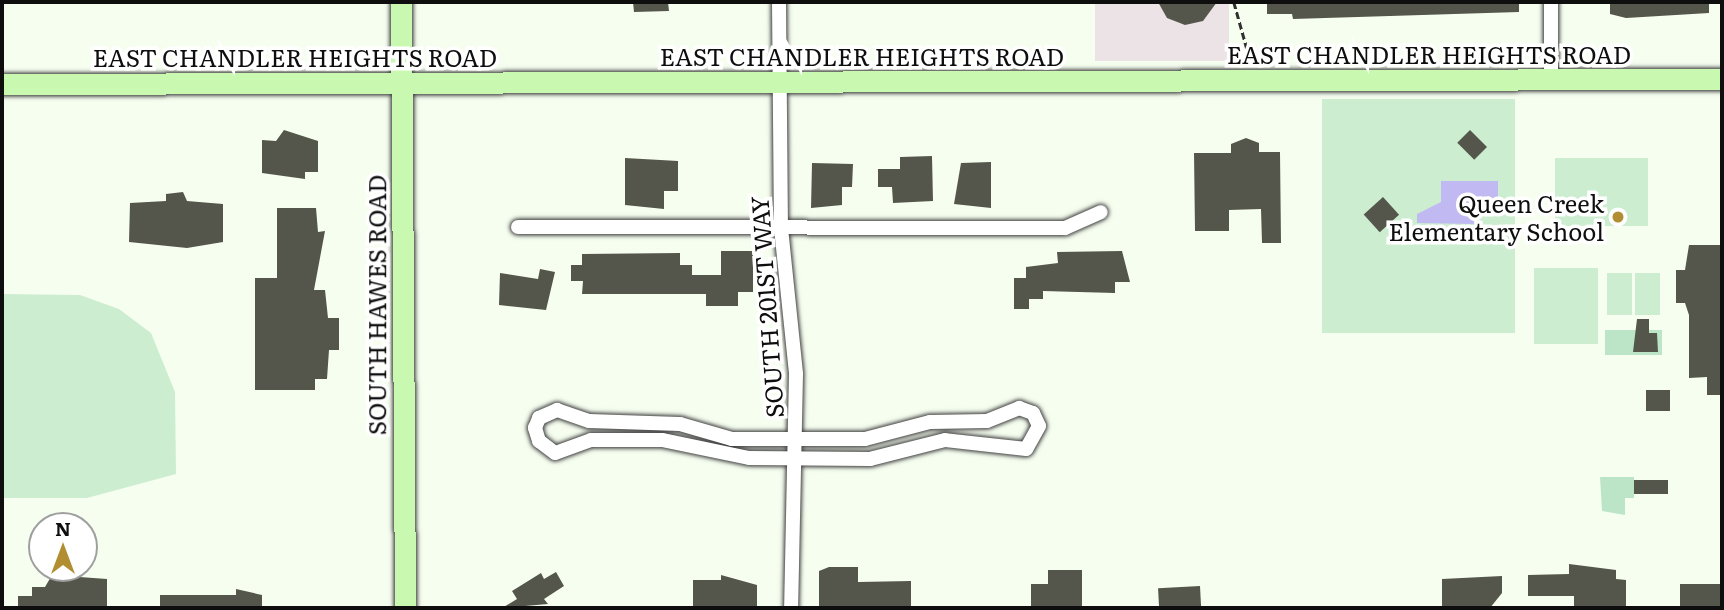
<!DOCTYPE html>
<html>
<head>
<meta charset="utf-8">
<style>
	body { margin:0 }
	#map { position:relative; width:1724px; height:610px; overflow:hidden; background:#f6fef0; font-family:Literata,serif }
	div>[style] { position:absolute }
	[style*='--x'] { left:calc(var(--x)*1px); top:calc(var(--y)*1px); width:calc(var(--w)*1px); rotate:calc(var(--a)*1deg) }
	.industrial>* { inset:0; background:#ece3e6; transform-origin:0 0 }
	.green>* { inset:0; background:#bce5c7; transform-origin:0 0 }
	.pitch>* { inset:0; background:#cdedd1; transform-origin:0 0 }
	.water>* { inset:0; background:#c1b9f1 }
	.building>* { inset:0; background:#54564b; transform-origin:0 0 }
	.path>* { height:2.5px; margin-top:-1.25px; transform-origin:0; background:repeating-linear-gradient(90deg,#303030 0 7px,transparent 0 10.5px) }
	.roads { filter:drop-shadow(0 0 2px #414141) drop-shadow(0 0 2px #414141) }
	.minor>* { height:14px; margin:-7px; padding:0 7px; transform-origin:7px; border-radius:7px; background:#fff }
	.secondary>* { height:21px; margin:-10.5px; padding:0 10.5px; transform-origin:10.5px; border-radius:10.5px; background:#c9f8b1 }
	.dots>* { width:19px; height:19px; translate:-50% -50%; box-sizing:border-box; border:4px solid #fff; border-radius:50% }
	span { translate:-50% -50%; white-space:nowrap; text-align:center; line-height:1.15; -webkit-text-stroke:7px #fff; paint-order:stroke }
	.street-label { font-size:24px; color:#0e0e0e }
	.poi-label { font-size:24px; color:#0e0e0e }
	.right { translate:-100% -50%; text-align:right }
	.frame { position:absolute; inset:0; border:4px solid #0e0e0e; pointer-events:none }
	.north { position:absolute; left:28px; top:512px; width:70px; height:70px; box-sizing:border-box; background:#fff; border:2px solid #9f9f9f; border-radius:50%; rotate:0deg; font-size:19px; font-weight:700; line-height:28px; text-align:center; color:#0e0e0e }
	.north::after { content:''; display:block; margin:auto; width:24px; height:32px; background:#b28e32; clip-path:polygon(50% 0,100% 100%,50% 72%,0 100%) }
</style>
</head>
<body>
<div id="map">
	<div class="industrial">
		<div style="left:1095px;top:2px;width:134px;height:59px"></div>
	</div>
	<div class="green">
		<div style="left:1605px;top:330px;width:57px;height:25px"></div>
		<div style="clip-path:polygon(1600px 477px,1634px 477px,1634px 498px,1625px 498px,1625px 515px,1602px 511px)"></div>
	</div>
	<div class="pitch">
		<div style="left:1515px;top:99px;width:234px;height:193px;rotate:90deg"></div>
		<div style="left:1555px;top:158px;width:93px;height:68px"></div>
		<div style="left:1534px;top:268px;width:64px;height:76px"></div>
		<div style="left:1607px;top:273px;width:25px;height:42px"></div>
		<div style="left:1635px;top:273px;width:25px;height:42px"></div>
		<div style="clip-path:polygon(2px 294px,80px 295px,119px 309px,151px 333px,175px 392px,176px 474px,87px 498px,2px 498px)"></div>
	</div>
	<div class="water">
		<div style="clip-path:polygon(1441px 181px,1498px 181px,1498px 200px,1474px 200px,1474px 224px,1417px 223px,1417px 214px,1441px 202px)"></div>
	</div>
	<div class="building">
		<div style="clip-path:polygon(633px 2px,668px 2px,669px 11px,634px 12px)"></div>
		<div style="clip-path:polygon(1158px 2px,1217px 2px,1203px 21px,1185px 25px,1167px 18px)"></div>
		<div style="clip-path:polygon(1267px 2px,1519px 2px,1519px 12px,1293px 19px,1292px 14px,1267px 14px)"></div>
		<div style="clip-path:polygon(1610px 2px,1709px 2px,1709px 13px,1626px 18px,1610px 14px)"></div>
		<div style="clip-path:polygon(284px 130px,318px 141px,318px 172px,305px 172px,305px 179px,262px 173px,262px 140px,276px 141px)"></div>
		<div style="left:1470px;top:130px;width:24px;height:18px;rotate:45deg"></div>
		<div style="clip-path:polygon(1246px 138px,1259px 143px,1259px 152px,1280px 152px,1281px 243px,1262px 243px,1261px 209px,1229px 210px,1229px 231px,1195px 231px,1194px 153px,1231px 153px,1231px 144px)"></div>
		<div style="clip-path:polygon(932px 156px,933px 201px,893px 203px,892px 187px,878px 187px,878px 169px,900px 169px,900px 157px)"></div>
		<div style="clip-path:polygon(625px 158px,678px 161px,678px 191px,664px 191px,664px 209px,625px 205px)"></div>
		<div style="clip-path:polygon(991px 162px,991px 208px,954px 204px,961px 163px)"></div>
		<div style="clip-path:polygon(812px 163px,853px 164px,852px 187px,842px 187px,842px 205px,811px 208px)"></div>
		<div style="clip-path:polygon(183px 192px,187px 201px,223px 204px,223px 242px,187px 248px,129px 242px,130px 203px,166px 201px,166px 194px)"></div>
		<div style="left:1383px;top:197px;width:24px;height:26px;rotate:48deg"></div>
		<div style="clip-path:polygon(277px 208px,316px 208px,318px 232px,325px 231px,314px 290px,325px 290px,328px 318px,339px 318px,339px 350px,329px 350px,327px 379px,315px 379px,315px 390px,255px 390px,255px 278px,277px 278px)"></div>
		<div style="clip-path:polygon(1689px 245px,1722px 245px,1722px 395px,1707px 395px,1707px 377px,1689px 378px,1689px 315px,1685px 303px,1676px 303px,1676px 270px,1685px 270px)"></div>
		<div style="clip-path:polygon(721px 251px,753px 251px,753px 292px,738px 292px,738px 306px,706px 306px,706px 294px,582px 294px,583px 281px,571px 281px,571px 265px,582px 265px,582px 254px,680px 253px,680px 265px,692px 265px,692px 275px,721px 275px)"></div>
		<div style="clip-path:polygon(1122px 251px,1130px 282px,1115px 282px,1115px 293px,1043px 291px,1043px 299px,1029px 299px,1029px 309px,1014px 309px,1014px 278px,1026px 278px,1026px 267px,1058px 263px,1057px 252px)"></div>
		<div style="clip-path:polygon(540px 269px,555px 272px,546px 310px,499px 305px,500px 273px,538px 279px)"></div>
		<div style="clip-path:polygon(1637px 319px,1649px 319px,1649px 333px,1657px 333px,1658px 352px,1633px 352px)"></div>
		<div style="left:1646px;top:390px;width:24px;height:21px"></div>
		<div style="left:1634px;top:480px;width:34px;height:14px"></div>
		<div style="clip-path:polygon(1569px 564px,1616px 570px,1616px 579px,1626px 580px,1626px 608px,1574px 607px,1574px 596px,1528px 596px,1528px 575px,1569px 574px)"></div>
		<div style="clip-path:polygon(829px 567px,858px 567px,858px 582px,911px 581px,911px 608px,819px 608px,819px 571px)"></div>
		<div style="clip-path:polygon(1048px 570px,1082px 570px,1082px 608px,1031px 608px,1031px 584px,1048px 584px)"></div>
		<div style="clip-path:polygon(556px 572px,564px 586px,544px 599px,548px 604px,502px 608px,517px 599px,512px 591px,541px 573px,544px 579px)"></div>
		<div style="clip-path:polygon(52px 575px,107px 579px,107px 608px,18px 608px,18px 596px,32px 596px,32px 587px,45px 587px)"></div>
		<div style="clip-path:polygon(721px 575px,757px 585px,757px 608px,693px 608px,693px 580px,721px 580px)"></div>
		<div style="clip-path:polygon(1502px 576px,1502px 593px,1490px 608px,1442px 608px,1442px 579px)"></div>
		<div style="left:1680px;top:584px;width:42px;height:24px"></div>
		<div style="left:1200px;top:586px;width:22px;height:42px;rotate:87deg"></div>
		<div style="clip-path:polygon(236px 589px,262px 595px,262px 608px,160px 608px,160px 595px,236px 595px)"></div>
	</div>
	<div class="path">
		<div style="--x:1234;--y:2;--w:63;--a:74.4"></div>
	</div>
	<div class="roads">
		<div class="minor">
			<div style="--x:779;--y:2;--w:226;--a:89.5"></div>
			<div style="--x:781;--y:228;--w:147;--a:84.1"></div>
			<div style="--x:796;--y:374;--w:234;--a:91.2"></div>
			<div style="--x:1551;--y:2;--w:78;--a:90"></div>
			<div style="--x:518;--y:227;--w:547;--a:0.1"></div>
			<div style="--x:1065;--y:228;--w:39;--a:-24"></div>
			<div style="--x:1019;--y:408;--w:15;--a:20"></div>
			<div style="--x:1033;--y:413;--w:14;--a:65"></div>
			<div style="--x:1039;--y:426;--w:26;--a:119"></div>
			<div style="--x:1026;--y:449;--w:81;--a:-173.7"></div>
			<div style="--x:945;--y:440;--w:77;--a:165.8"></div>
			<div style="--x:870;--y:459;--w:121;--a:-179.5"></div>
			<div style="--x:749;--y:458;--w:89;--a:-168.3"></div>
			<div style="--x:662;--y:440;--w:71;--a:180"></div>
			<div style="--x:591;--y:440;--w:38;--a:160"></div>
			<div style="--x:555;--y:453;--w:20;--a:-143"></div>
			<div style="--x:539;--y:441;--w:14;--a:-107"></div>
			<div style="--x:535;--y:428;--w:11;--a:-68"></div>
			<div style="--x:539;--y:418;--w:20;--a:-24"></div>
			<div style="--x:557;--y:410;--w:34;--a:19"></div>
			<div style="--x:589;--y:421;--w:91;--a:1.9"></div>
			<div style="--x:680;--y:424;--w:54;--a:16.1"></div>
			<div style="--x:732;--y:439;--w:133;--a:0"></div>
			<div style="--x:865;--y:439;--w:67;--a:-14.7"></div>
			<div style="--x:930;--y:422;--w:57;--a:-1"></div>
			<div style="--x:987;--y:421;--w:35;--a:-22"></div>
		</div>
		<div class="secondary">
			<div style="--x:401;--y:2;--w:606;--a:89.62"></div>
			<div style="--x:2;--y:84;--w:1720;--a:-0.17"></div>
		</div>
	</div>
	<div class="dots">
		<div style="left:1618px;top:217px;background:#b28e32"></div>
	</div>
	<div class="street-label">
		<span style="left:1429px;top:54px">EAST CHANDLER HEIGHTS ROAD</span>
		<span style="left:862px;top:56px">EAST CHANDLER HEIGHTS ROAD</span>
		<span style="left:295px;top:57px">EAST CHANDLER HEIGHTS ROAD</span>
		<span style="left:376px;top:305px;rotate:-90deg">SOUTH HAWES ROAD</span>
		<span style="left:766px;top:307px;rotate:-94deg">SOUTH 201ST WAY</span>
	</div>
	<div class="poi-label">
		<span class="right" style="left:1604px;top:217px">Queen Creek<br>Elementary School</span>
	</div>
	<div class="frame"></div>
	<div class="north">N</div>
</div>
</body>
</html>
